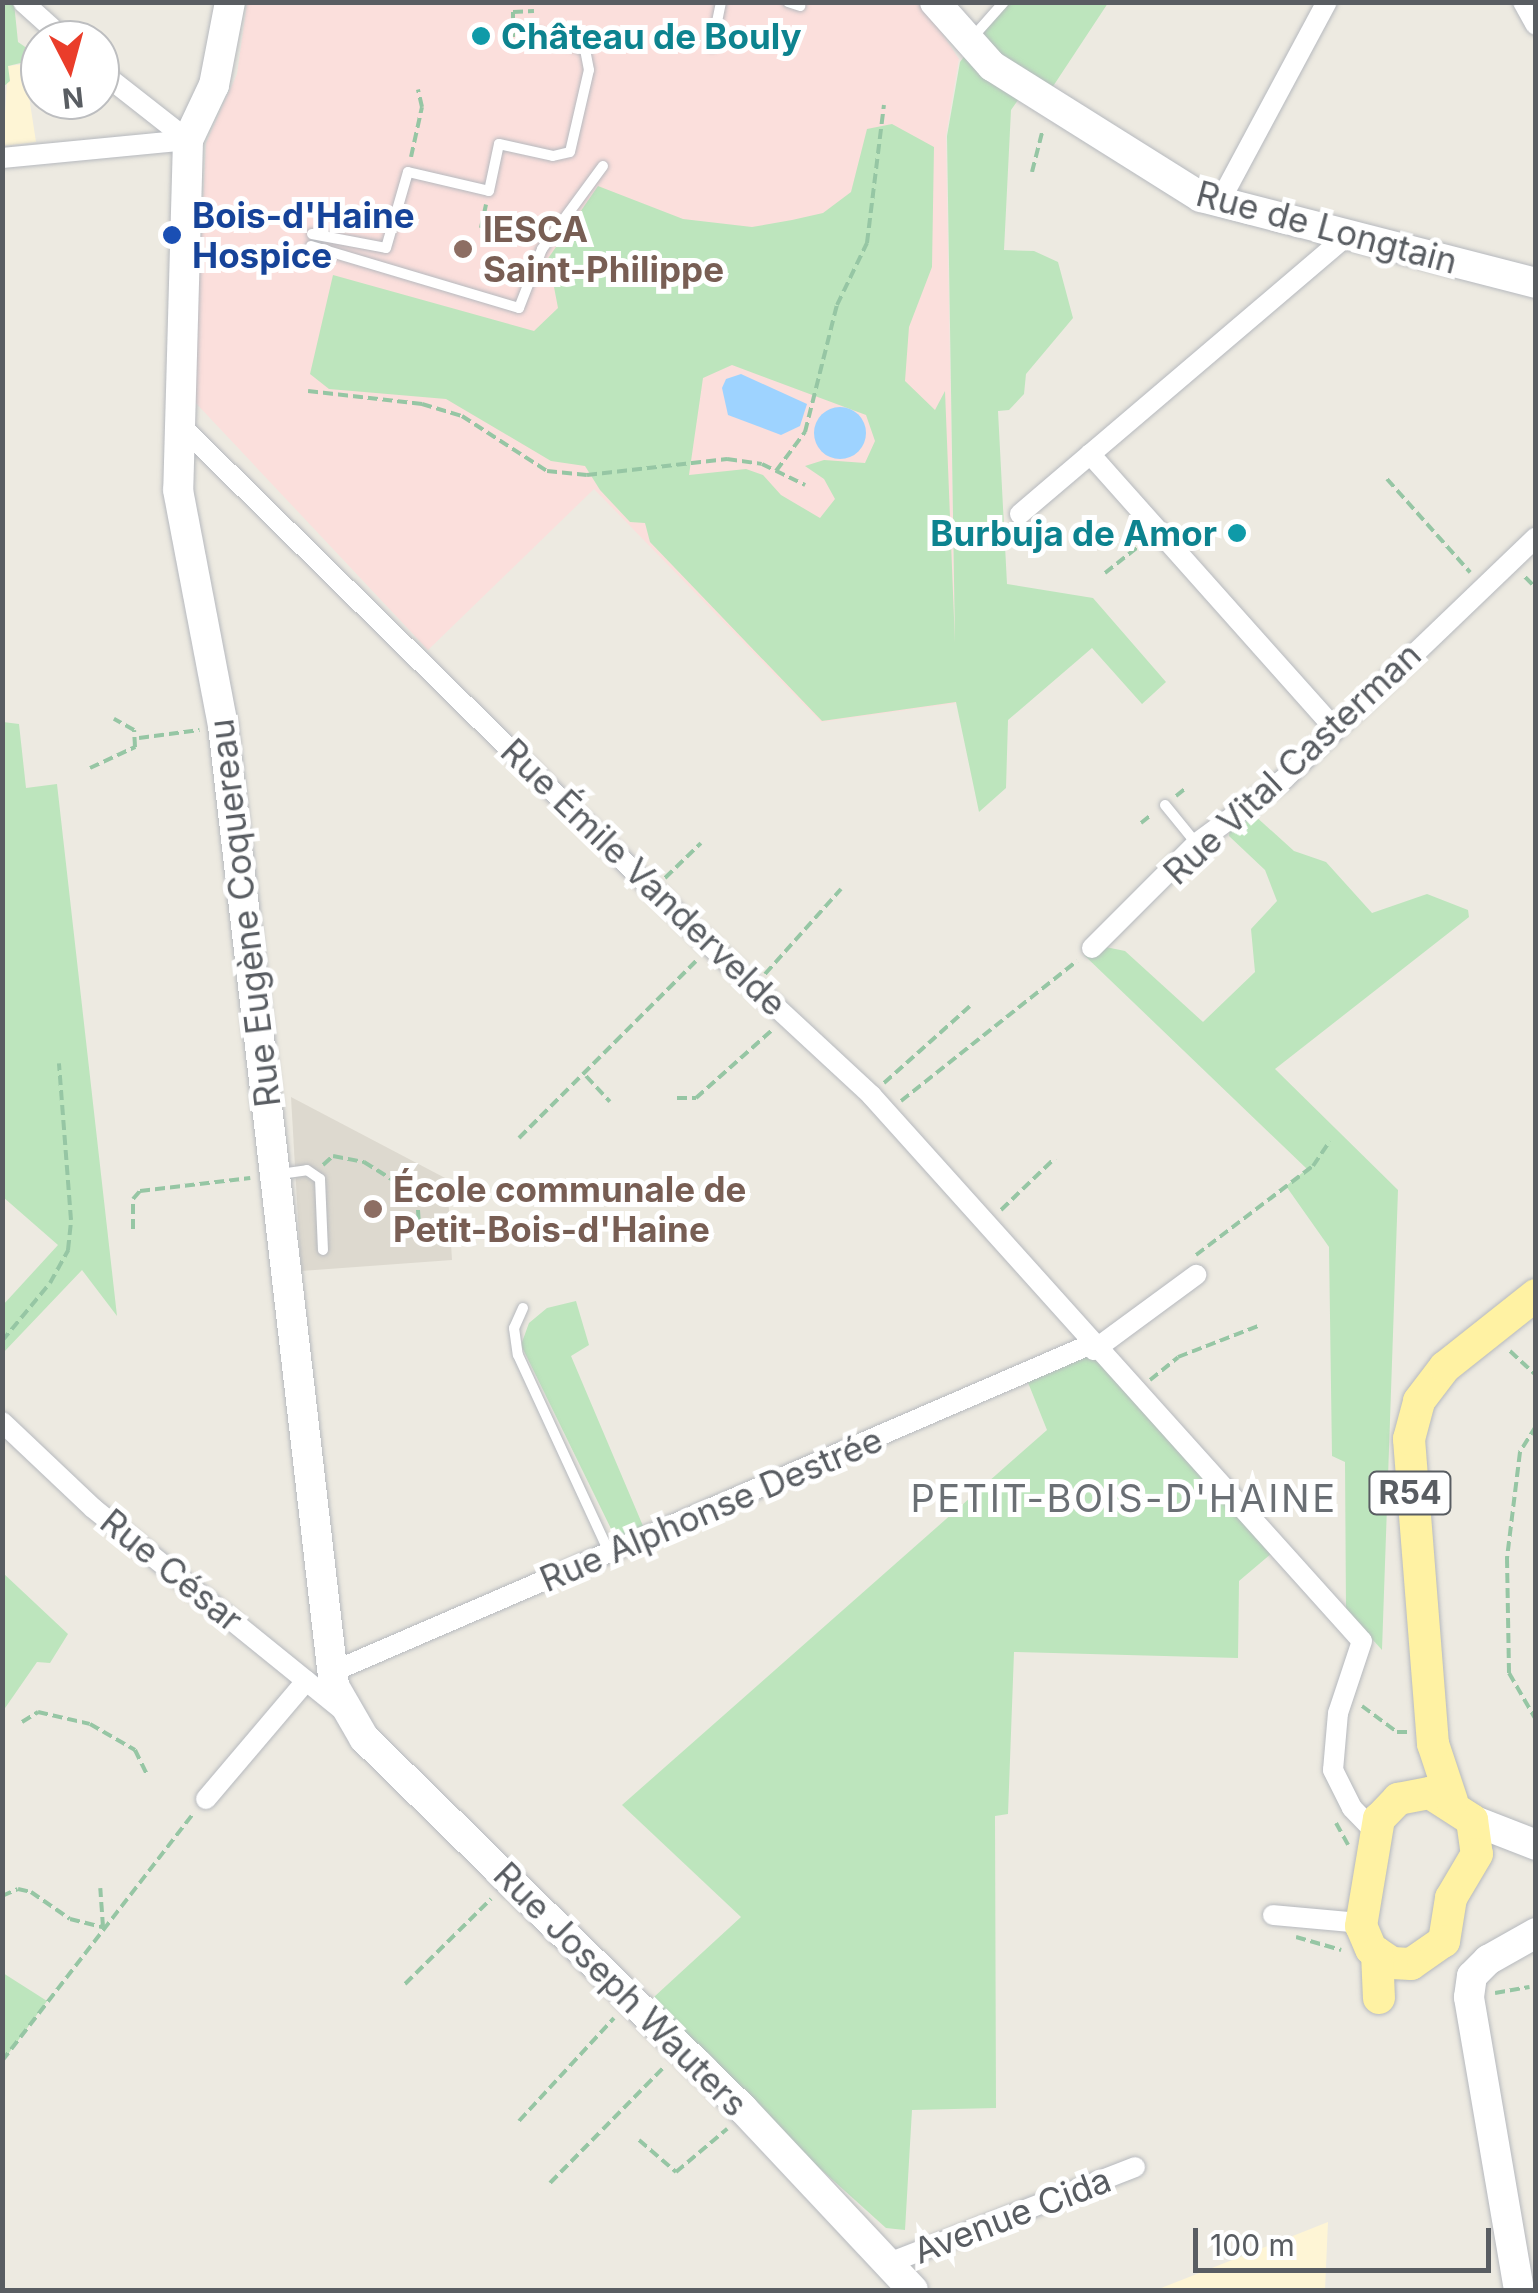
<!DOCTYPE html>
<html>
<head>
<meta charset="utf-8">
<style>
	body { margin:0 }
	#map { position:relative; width:1538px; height:2293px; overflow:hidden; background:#edeae1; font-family:Inter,sans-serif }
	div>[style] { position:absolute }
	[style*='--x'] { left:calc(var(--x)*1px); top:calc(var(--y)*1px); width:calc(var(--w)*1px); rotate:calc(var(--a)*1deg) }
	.commercial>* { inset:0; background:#fef5d5 }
	.education>* { inset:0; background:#ddd9cf }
	.medical>* { inset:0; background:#fbdfdc }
	.green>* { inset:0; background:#bde5bd }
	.water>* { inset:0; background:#9ed3ff }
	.round { border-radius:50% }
	.path>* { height:4px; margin-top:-2px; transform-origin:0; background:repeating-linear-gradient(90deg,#96c6a4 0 10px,transparent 0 15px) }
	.roads { filter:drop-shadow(0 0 2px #b6b9be) drop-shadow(0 0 2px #b6b9be) }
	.lane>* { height:10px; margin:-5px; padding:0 5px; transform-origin:5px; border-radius:5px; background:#fff }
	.street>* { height:20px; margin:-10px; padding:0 10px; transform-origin:10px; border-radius:10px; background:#fff }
	.secondary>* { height:30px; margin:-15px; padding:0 15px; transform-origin:15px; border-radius:15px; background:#fff }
	.primary>* { height:32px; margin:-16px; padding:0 16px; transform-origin:16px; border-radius:16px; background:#fff2a3 }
	.dots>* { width:28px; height:28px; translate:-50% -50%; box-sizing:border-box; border:5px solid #fff; border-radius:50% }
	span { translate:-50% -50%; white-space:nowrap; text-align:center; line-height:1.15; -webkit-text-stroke:10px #fff; paint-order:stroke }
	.shield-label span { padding:2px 8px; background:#fff; border:2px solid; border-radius:8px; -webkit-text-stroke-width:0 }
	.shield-label { font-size:32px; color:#595d62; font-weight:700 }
	.culture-label { font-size:35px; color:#0d838f; font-weight:700 }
	.left { translate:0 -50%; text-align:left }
	.right { translate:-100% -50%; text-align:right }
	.transit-label { font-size:35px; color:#164399; font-weight:700 }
	.street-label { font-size:35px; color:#595d62 }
	.education-label { font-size:35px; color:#785e54; font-weight:700 }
	.neighbourhood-label { font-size:38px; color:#6a6f74; letter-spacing:2.5px }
	.frame { position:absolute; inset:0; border:5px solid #595d62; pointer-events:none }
	.north { position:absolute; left:20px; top:20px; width:100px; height:100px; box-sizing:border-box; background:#fff; border:2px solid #bdbec0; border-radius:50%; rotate:174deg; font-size:28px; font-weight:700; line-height:40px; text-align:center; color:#595d62 }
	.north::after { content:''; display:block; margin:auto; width:35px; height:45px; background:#ea3d2a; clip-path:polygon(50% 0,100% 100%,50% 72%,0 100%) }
	.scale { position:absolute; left:1193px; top:2228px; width:298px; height:45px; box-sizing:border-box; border:5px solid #595d62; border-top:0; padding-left:12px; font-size:30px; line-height:35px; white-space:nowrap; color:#595d62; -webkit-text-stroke:8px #fff; paint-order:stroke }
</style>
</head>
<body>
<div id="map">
	<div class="commercial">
		<div style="clip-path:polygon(24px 64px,36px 142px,3px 146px,8px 66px)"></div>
		<div style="clip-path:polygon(1328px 2222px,1325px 2290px,1156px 2290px,1179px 2281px)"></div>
	</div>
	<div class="education">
		<div style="clip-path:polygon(291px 1097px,447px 1179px,452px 1260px,301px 1271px)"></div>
	</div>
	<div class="medical">
		<div style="clip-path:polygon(247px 3px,922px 3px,959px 59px,946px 136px,956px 703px,821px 722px,594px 489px,428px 650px,193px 400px,206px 143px,237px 74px)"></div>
	</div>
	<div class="green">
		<div style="clip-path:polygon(3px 3px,14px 3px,18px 42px,31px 51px,29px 61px,8px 66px,10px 81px,3px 87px)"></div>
		<div style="clip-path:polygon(evenodd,1004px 3px,1108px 3px,1044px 100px,1025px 90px,1011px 110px,1004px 250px,1034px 251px,1058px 262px,1073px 318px,1026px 374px,1024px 394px,1009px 410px,998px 411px,1007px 584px,1093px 598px,1166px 682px,1142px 704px,1092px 648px,1008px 720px,1006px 788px,979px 812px,956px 702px,822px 721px,650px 542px,645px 523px,630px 522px,600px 490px,585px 466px,551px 461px,446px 399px,329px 389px,310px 374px,333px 275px,534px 331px,558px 308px,554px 287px,538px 273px,598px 186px,683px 219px,752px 227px,792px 220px,823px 213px,851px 192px,867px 129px,892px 124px,934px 147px,932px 267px,909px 327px,905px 381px,935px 410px,945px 391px,955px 643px,947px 136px,960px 62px,1004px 3px,732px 365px,866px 415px,875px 441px,865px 463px,824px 460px,805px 466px,824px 479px,835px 499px,820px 518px,781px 495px,763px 475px,746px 469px,689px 475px,703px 378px,732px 365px)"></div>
		<div style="clip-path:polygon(3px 722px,19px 724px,26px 788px,57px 784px,117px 1316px,82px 1270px,3px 1353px,3px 1305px,58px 1245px,3px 1197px)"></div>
		<div style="clip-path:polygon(1253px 814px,1294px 851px,1326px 862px,1372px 913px,1427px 894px,1468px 910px,1469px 917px,1275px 1069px,1398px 1190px,1382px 1650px,1346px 1610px,1345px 1462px,1332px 1456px,1329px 1247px,1286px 1186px,1307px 1169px,1084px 955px,1096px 945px,1125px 951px,1203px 1022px,1255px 972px,1251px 929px,1277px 901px,1265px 870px,1229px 836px,1230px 828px)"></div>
		<div style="clip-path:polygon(576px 1301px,589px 1345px,571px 1356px,646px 1533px,619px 1545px,521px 1345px,529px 1323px,547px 1308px)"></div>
		<div style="clip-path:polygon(1089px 1345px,1278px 1548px,1239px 1581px,1238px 1658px,1014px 1652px,1008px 1814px,995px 1816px,996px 2108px,912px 2110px,905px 2230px,886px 2228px,642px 2008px,741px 1917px,622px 1805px,1047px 1430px,1025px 1375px)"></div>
		<div style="clip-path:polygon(3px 1573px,68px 1634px,50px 1663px,37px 1662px,3px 1711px)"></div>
		<div style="clip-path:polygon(3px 1973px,47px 2001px,3px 2061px)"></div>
	</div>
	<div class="water">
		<div style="clip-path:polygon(741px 374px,807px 404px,800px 426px,781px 435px,728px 415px,722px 388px,726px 379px)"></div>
		<div class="round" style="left:814px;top:407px;width:52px;height:52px"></div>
	</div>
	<div class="path">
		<div style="--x:513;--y:37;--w:25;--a:-90"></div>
		<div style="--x:513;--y:12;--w:21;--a:-3"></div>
		<div style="--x:411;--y:157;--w:51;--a:-77.6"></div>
		<div style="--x:422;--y:107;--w:18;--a:-103"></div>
		<div style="--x:1032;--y:172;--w:44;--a:-75.7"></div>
		<div style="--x:481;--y:228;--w:24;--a:-78"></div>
		<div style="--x:308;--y:391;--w:115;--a:6.5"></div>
		<div style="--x:422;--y:404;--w:42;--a:16.7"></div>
		<div style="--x:462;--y:416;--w:101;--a:32.9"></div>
		<div style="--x:547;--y:471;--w:40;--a:5.7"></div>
		<div style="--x:587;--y:475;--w:141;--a:-6.5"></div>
		<div style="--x:727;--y:459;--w:35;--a:8"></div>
		<div style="--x:762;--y:464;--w:48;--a:26"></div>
		<div style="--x:776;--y:471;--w:49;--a:-53.4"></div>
		<div style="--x:805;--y:432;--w:131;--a:-75.9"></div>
		<div style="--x:837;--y:305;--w:69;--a:-64.2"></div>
		<div style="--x:867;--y:243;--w:139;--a:-83"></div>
		<div style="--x:1387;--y:479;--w:125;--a:48.3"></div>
		<div style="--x:1105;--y:573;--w:50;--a:-38.5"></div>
		<div style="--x:1525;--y:577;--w:16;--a:45"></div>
		<div style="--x:139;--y:738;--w:61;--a:-7.6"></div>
		<div style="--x:90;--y:768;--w:50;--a:-25"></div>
		<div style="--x:135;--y:747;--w:17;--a:-93"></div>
		<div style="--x:134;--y:730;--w:23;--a:-151"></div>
		<div style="--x:1176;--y:796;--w:14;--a:-39"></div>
		<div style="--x:1141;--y:823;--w:14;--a:-39"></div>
		<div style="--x:665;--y:878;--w:50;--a:-44.2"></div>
		<div style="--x:765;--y:974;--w:114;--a:-48.2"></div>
		<div style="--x:586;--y:1076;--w:35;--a:47"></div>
		<div style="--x:884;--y:1083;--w:115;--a:-41.8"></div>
		<div style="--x:677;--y:1098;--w:19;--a:0"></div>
		<div style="--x:696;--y:1098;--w:101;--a:-41.8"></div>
		<div style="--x:901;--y:1101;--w:225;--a:-38.5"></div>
		<div style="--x:519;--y:1138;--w:250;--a:-45"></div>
		<div style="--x:323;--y:1165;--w:13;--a:-42"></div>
		<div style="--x:333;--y:1156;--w:32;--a:11"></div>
		<div style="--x:364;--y:1162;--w:62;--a:31.9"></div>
		<div style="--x:417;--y:1195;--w:45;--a:86.2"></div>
		<div style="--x:1001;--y:1210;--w:75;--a:-43.9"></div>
		<div style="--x:133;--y:1229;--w:30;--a:-90"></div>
		<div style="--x:133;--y:1199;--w:11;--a:-49"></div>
		<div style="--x:140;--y:1191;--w:111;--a:-6.7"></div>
		<div style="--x:1196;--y:1255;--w:147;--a:-37.3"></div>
		<div style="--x:1313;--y:1166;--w:30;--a:-56"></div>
		<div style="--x:2;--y:1341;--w:75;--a:-50.4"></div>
		<div style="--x:50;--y:1283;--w:38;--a:-61"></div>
		<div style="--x:68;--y:1250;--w:30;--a:-84"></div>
		<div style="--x:71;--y:1220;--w:157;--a:-94.4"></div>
		<div style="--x:1510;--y:1351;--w:35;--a:43"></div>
		<div style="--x:1150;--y:1380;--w:36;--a:-39"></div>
		<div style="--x:1178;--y:1357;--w:89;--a:-21.1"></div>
		<div style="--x:1536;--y:1426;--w:31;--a:122"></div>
		<div style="--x:1520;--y:1452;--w:107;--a:97"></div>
		<div style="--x:1507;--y:1558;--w:115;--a:89"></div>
		<div style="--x:1509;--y:1673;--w:54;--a:60.1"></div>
		<div style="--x:1362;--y:1706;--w:44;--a:36.6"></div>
		<div style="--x:1397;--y:1732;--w:12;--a:0"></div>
		<div style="--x:22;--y:1722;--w:19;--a:-32"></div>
		<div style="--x:38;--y:1712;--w:53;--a:13"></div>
		<div style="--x:90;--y:1724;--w:52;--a:30"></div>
		<div style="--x:135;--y:1750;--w:28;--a:64"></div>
		<div style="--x:1336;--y:1823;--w:25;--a:61"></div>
		<div style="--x:2;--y:1896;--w:17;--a:-24"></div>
		<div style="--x:18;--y:1889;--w:13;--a:13"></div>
		<div style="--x:31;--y:1892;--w:47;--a:34.7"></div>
		<div style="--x:70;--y:1919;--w:34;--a:14"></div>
		<div style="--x:103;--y:1927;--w:39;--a:-94"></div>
		<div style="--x:1296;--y:1937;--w:47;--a:16.1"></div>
		<div style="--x:405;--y:1984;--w:121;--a:-44.7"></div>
		<div style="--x:1495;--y:1993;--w:35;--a:-10"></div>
		<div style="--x:2;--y:2061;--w:312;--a:-52.3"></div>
		<div style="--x:519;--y:2121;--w:140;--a:-47.3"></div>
		<div style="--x:639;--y:2140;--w:49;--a:40.9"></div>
		<div style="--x:676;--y:2172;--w:67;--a:-40.1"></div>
		<div style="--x:550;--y:2183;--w:165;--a:-45.5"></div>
	</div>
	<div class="roads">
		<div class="lane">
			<div style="--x:788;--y:2;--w:13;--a:18"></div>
			<div style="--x:528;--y:31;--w:18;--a:16"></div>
			<div style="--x:972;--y:38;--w:48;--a:-48.4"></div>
			<div style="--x:712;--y:46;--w:45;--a:-78.4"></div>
			<div style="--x:312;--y:234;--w:75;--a:10.7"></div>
			<div style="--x:386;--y:248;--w:79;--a:-73.9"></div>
			<div style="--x:408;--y:172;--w:83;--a:13.2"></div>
			<div style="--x:489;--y:191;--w:48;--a:-78"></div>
			<div style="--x:499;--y:144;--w:55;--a:12.5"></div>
			<div style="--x:553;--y:156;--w:17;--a:-13"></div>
			<div style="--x:570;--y:152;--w:84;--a:-77"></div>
			<div style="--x:589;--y:70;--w:20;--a:-101"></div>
			<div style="--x:585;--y:50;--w:33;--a:-159"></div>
			<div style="--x:311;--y:246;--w:217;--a:16.6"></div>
			<div style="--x:519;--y:308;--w:63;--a:-68.7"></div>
			<div style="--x:542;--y:249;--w:103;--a:-53.7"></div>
			<div style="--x:1165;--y:805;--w:49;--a:50.8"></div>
			<div style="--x:280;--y:1174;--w:27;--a:-8"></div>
			<div style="--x:307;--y:1170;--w:16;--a:35"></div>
			<div style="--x:320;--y:1179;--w:71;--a:87.6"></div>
			<div style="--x:523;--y:1308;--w:22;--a:114"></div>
			<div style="--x:514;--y:1328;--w:27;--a:82"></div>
			<div style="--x:518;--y:1355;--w:217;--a:65.2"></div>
		</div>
		<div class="street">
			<div style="--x:23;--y:2;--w:57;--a:42.1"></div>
			<div style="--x:1523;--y:2;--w:26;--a:61"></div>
			<div style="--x:100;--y:71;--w:112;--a:38.1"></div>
			<div style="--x:2;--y:158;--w:187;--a:-5.5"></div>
			<div style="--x:1219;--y:203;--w:228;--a:-61.8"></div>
			<div style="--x:177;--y:422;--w:743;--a:44.51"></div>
			<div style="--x:707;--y:943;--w:224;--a:42.8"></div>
			<div style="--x:871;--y:1095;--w:734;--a:48.04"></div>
			<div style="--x:1362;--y:1641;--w:76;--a:108.4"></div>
			<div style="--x:1338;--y:1713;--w:57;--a:95"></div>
			<div style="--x:1333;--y:1770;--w:42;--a:63.4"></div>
			<div style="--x:1352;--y:1808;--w:37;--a:46"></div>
			<div style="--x:1090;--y:454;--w:365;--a:48.3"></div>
			<div style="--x:1020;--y:514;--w:429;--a:-40.4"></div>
			<div style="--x:1092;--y:948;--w:148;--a:-45"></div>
			<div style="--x:1197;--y:843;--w:108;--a:-36.3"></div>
			<div style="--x:1284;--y:779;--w:349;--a:-43.8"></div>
			<div style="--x:1094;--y:1350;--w:127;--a:-36.3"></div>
			<div style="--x:2;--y:1422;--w:125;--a:43.4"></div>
			<div style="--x:93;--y:1508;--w:318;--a:39"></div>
			<div style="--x:332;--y:1672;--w:825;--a:-23.36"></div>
			<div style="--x:206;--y:1799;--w:155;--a:-49.7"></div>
			<div style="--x:1273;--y:1915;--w:88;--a:5.2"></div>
			<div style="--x:889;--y:2263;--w:264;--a:-21.3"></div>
		</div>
		<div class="secondary">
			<div style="--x:230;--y:2;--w:85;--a:100.9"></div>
			<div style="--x:214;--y:85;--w:61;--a:115.3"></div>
			<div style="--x:188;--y:140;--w:350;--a:91.6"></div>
			<div style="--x:178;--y:490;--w:240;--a:79.2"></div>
			<div style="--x:223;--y:726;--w:966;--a:83.4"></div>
			<div style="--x:334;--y:1686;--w:60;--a:60"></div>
			<div style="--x:364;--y:1738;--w:530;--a:44.39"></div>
			<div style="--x:743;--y:2109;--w:248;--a:46.8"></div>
			<div style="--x:935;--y:2;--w:86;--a:48.3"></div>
			<div style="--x:992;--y:66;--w:247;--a:32.1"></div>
			<div style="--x:1201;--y:197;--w:346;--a:14.4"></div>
			<div style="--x:1472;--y:1820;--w:69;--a:21.3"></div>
			<div style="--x:1519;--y:2290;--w:297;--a:-99.7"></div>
			<div style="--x:1469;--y:1997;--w:21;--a:-82"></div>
			<div style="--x:1472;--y:1976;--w:23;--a:-45"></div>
			<div style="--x:1488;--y:1960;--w:55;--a:-29.4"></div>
		</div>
		<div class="primary">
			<div style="--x:1430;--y:1793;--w:50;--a:32.7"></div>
			<div style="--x:1472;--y:1820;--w:34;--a:82"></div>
			<div style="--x:1477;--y:1854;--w:51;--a:120.6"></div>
			<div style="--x:1451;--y:1898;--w:44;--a:99.2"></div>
			<div style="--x:1444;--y:1941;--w:40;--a:145.1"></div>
			<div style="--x:1411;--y:1964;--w:19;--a:-177"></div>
			<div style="--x:1392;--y:1963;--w:25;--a:-146"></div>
			<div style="--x:1371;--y:1949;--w:25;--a:-113"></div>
			<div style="--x:1361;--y:1926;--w:109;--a:-80.5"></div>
			<div style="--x:1379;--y:1819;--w:28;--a:-46"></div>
			<div style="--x:1398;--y:1799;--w:33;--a:-11"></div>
			<div style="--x:1452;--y:1801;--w:60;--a:-108.4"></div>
			<div style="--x:1433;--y:1744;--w:306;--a:-94.5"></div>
			<div style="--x:1409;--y:1439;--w:39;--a:-75"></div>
			<div style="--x:1419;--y:1401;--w:43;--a:-52.6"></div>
			<div style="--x:1445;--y:1367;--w:116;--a:-38.4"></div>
			<div style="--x:1377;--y:1953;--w:45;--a:87.5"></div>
		</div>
	</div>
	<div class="dots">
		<div style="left:481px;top:36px;background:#0f9aa8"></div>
		<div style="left:172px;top:235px;background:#1a4fb4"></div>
		<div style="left:463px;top:249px;background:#8d6e63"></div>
		<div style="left:1237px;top:533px;background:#0f9aa8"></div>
		<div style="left:373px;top:1209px;background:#8d6e63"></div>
	</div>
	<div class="shield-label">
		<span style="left:1410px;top:1493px">R54</span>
	</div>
	<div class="culture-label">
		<span class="left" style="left:501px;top:36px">Château de Bouly</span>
		<span class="right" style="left:1217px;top:533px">Burbuja de Amor</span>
	</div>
	<div class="transit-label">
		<span class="left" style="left:192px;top:235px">Bois-d'Haine<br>Hospice</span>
	</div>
	<div class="street-label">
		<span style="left:1327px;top:227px;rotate:15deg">Rue de Longtain</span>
		<span style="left:1292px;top:763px;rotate:-43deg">Rue Vital Casterman</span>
		<span style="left:644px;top:877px;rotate:44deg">Rue Émile Vandervelde</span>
		<span style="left:244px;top:913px;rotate:-97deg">Rue Eugène Coquereau</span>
		<span style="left:711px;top:1509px;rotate:-23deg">Rue Alphonse Destrée</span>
		<span style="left:172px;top:1570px;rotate:39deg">Rue César</span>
		<span style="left:621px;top:1989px;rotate:45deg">Rue Joseph Wauters</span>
		<span style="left:1012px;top:2215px;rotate:-21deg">Avenue Cida</span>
	</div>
	<div class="education-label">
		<span class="left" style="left:483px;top:249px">IESCA<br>Saint-Philippe</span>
		<span class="left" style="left:393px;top:1209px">École communale de<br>Petit-Bois-d'Haine</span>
	</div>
	<div class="neighbourhood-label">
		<span style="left:1124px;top:1499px">PETIT-BOIS-D'HAINE</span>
	</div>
	<div class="frame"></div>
	<div class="north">N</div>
	<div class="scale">100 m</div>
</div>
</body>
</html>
